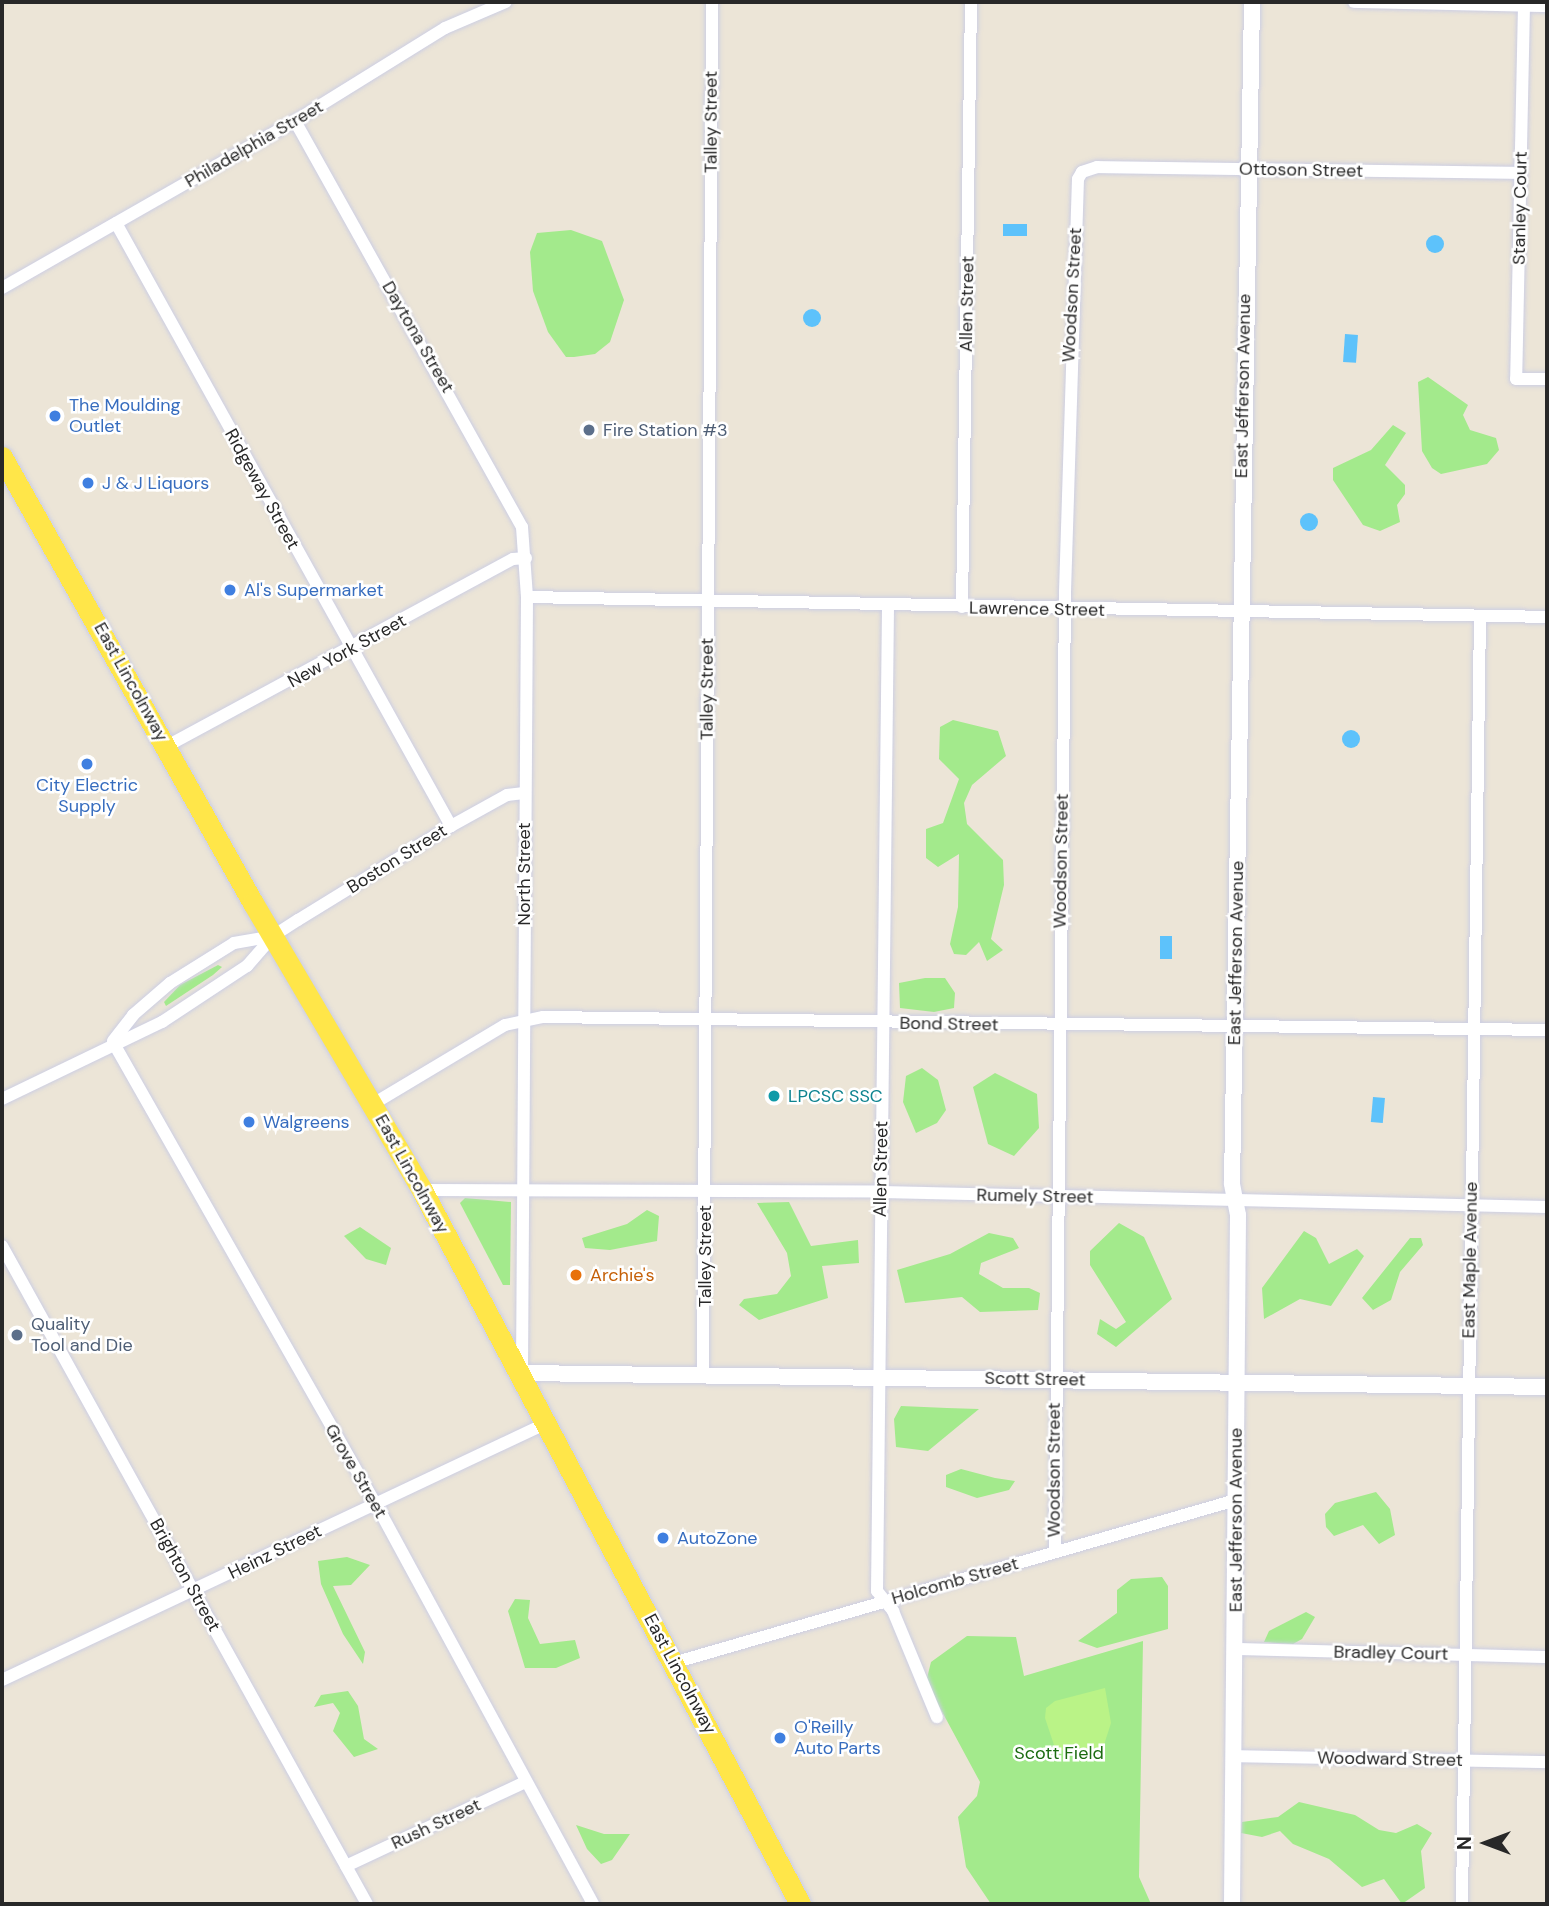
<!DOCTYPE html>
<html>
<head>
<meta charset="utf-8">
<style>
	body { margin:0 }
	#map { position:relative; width:1549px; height:1906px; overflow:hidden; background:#ece5d7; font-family:"DM Sans",sans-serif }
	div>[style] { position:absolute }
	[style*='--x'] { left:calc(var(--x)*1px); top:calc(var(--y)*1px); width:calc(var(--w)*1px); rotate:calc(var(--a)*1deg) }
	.green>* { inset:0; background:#a3ea8c }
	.pitch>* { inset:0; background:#baf387 }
	.water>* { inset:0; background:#5dc2fb; transform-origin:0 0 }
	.round { border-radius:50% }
	.roads { filter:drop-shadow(0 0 2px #cccee3) drop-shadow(0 0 2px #cccee3) }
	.minor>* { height:12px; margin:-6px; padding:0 6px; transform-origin:6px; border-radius:6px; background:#fff }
	.tertiary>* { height:16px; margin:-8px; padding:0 8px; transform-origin:8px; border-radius:8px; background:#fff }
	.primary>* { height:21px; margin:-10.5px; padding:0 10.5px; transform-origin:10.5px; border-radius:10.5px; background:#ffe649 }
	.dots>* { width:19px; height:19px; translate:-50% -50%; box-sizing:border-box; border:4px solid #fff; border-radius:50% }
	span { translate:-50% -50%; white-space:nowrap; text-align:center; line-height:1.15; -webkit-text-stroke:5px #fff; paint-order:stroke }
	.street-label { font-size:18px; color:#282828 }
	.shop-label { font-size:18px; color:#366cbe }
	.left { translate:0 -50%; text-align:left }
	.service-label { font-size:18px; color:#4e5e75 }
	.culture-label { font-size:18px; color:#0d838f }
	.food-label { font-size:18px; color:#c56008 }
	.park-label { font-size:18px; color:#1b6b11 }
	.frame { position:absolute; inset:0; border:4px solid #282828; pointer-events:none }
	.north { position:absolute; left:1451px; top:1808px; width:70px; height:70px; -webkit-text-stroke:5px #fff; paint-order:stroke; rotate:270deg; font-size:19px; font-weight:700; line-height:28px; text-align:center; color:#282828 }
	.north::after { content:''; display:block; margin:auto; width:24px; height:32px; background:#282828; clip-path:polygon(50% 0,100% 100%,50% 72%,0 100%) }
</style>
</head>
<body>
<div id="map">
	<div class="green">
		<div style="clip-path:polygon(571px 230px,602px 241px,624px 300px,610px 342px,595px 354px,574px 357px,566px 357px,548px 332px,533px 291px,530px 252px,537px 233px)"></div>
		<div style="clip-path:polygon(1428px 377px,1468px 405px,1463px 415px,1470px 430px,1496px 438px,1499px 450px,1487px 464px,1441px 474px,1432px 468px,1422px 451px,1418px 382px)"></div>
		<div style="clip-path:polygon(1393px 425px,1406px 433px,1385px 465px,1405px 485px,1405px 494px,1397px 505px,1400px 522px,1380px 531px,1363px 525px,1333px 480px,1333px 468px,1371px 450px)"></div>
		<div style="clip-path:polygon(953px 720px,998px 731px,1006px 756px,972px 785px,964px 803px,967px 824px,1003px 860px,1004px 885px,991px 939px,1003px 950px,987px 961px,979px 942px,966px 955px,954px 954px,950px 944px,958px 907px,959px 854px,938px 867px,926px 858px,926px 829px,943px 823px,959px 779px,939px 759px,940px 727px)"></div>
		<div style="clip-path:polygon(218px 965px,222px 967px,213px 975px,166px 1006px,164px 1002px,180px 985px)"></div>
		<div style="clip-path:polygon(925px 978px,945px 978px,955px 993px,954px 1008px,934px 1012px,900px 1008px,899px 983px)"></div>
		<div style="clip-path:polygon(922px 1068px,938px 1080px,946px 1110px,937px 1123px,916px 1133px,903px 1102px,906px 1076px)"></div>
		<div style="clip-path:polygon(995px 1073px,1037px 1094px,1039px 1128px,1014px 1156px,988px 1144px,973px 1087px)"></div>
		<div style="clip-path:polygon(465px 1198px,511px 1202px,510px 1285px,503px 1285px,460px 1203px)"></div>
		<div style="clip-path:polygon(789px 1202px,811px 1246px,858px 1240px,859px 1263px,822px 1266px,828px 1298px,759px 1320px,739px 1305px,744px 1299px,777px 1294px,791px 1276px,787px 1253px,757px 1203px)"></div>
		<div style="clip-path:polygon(647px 1210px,659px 1216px,657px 1241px,610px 1250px,585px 1248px,582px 1238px,627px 1224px)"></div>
		<div style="clip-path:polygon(1119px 1223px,1144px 1237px,1172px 1299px,1116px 1347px,1097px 1334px,1100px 1319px,1116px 1329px,1126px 1322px,1090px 1265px,1090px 1251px)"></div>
		<div style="clip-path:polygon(360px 1227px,391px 1248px,386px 1265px,366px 1259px,344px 1236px)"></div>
		<div style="clip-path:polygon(1304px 1231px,1316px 1238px,1329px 1264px,1357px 1249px,1364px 1256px,1331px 1306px,1300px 1299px,1264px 1319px,1262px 1288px)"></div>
		<div style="clip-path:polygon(989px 1233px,1013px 1238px,1019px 1248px,981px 1263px,979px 1274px,1003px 1288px,1029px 1288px,1040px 1293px,1038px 1310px,980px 1312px,962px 1297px,905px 1303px,897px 1270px,950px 1254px)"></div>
		<div style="clip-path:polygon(1410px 1238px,1421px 1238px,1423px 1245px,1400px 1272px,1391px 1300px,1373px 1310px,1362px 1298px)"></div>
		<div style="clip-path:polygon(901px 1406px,947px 1408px,979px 1409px,928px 1451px,896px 1447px,894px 1419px)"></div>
		<div style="clip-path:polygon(961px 1469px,995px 1478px,1015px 1481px,1009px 1490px,977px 1498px,946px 1487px,946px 1475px)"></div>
		<div style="clip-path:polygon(1376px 1492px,1390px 1509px,1395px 1535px,1379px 1544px,1363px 1525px,1334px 1536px,1326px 1527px,1325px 1514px,1335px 1503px)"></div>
		<div style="clip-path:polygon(347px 1557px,370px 1565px,351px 1585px,333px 1586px,365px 1652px,363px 1664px,343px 1634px,321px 1584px,318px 1561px)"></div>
		<div style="clip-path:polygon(1162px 1577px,1168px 1586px,1168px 1629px,1097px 1648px,1078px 1641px,1117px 1613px,1117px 1590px,1131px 1579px)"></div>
		<div style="clip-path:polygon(515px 1599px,530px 1600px,528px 1618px,540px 1644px,575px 1640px,580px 1658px,556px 1668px,525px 1668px,508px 1611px)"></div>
		<div style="clip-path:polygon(1306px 1612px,1315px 1617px,1302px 1639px,1293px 1644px,1264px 1642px,1269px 1631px)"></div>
		<div style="clip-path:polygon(967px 1636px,1016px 1637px,1024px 1676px,1143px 1641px,1139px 1877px,1151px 1904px,991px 1904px,966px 1867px,958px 1817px,977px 1796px,980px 1782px,926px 1682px,931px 1662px)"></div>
		<div style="clip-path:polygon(348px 1691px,358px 1706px,364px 1739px,378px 1749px,354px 1757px,333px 1731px,340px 1713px,333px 1703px,314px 1707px,321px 1695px)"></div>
		<div style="clip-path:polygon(1299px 1802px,1355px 1815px,1379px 1830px,1396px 1833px,1417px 1824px,1432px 1833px,1421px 1851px,1425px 1888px,1402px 1904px,1384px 1879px,1362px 1887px,1329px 1859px,1293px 1844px,1280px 1831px,1262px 1837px,1241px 1833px,1242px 1822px,1278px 1817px)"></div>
		<div style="clip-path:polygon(576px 1825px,604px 1834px,630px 1834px,612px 1860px,601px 1864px,587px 1849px)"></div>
	</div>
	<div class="pitch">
		<div style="clip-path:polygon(1105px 1688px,1111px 1723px,1103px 1748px,1083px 1757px,1055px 1748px,1045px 1718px,1046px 1708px,1055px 1701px)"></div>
	</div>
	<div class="water">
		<div style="left:1003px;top:224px;width:24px;height:12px"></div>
		<div class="round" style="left:1426px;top:235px;width:18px;height:18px"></div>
		<div class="round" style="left:803px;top:309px;width:18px;height:18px"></div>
		<div style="left:1345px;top:334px;width:13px;height:28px;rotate:4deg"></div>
		<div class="round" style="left:1300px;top:513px;width:18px;height:18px"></div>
		<div class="round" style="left:1342px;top:730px;width:18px;height:18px"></div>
		<div style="left:1160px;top:936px;width:12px;height:23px"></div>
		<div style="left:1373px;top:1097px;width:12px;height:25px;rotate:5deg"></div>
	</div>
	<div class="roads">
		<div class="minor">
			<div style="--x:1354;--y:2;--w:193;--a:1.2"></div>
			<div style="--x:1524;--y:5;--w:374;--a:91.2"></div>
			<div style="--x:1516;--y:379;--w:31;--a:0"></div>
			<div style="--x:295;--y:121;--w:465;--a:60.8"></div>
			<div style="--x:522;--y:527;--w:70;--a:85.9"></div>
			<div style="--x:527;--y:597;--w:773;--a:90.37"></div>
			<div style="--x:116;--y:223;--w:690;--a:60.95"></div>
			<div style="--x:2;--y:288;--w:337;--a:-29.7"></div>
			<div style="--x:295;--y:121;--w:176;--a:-31.8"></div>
			<div style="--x:445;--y:28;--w:66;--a:-23.1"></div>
			<div style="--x:527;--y:597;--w:1020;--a:1.12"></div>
			<div style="--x:888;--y:607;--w:984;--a:90.64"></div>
			<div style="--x:877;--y:1591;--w:26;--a:51"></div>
			<div style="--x:893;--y:1611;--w:115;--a:67.5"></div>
			<div style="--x:962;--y:607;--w:605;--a:-89.15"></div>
			<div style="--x:167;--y:746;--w:393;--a:-28.4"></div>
			<div style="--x:513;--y:559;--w:13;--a:-4"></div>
			<div style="--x:113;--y:1041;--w:33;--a:-52"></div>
			<div style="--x:133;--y:1015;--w:49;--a:-40.9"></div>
			<div style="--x:170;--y:983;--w:75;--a:-32"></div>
			<div style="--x:234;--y:943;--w:40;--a:-10"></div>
			<div style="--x:113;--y:1042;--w:546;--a:60.39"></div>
			<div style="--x:383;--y:1517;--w:440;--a:61.5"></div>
			<div style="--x:2;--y:1099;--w:178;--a:-25.7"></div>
			<div style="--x:162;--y:1022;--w:102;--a:-33.4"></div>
			<div style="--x:247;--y:966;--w:40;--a:-49"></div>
			<div style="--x:273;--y:936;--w:30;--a:-33"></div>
			<div style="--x:298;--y:920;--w:180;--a:-31.6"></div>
			<div style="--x:451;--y:826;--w:64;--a:-29"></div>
			<div style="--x:507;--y:795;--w:17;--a:-7"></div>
			<div style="--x:373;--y:1104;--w:154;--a:-30.9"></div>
			<div style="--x:505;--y:1025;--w:39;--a:-12"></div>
			<div style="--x:543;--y:1017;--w:1004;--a:0.74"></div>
			<div style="--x:422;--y:1190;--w:459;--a:0.2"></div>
			<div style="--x:881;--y:1192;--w:666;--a:1.29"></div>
			<div style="--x:2;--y:1246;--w:752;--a:60.98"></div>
			<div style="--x:703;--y:1376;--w:1374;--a:-89.62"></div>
			<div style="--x:1055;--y:1552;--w:960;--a:-89.4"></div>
			<div style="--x:1065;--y:592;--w:413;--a:-88.2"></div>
			<div style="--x:1078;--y:179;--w:8;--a:-60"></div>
			<div style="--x:1082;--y:172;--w:16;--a:-18"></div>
			<div style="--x:1097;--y:167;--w:424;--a:0.8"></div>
			<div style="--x:1235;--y:1649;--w:312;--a:1.5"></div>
			<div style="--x:673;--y:1663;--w:586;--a:-16.15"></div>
			<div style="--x:2;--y:1680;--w:603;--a:-25.25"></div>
			<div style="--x:1233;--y:1756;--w:314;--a:1.1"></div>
			<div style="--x:346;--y:1866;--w:198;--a:-25.1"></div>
			<div style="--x:1462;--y:1904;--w:1287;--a:-89.2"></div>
		</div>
		<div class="tertiary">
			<div style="--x:522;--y:1373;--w:1025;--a:0.78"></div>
			<div style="--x:1232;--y:1904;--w:689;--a:-89.5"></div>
			<div style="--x:1238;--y:1215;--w:33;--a:-101"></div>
			<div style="--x:1232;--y:1183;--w:1181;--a:-89.03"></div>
		</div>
		<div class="primary">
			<div style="--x:2;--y:457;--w:512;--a:60.63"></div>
			<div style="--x:253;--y:903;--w:333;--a:59.5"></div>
			<div style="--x:422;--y:1190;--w:808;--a:62.1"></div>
		</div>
	</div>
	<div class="dots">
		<div style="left:55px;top:416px;background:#3f7fe0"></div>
		<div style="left:589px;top:430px;background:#5c6f8a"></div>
		<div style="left:88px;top:483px;background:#3f7fe0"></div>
		<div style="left:230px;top:590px;background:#3f7fe0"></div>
		<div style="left:87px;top:764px;background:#3f7fe0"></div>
		<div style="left:774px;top:1096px;background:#0f9aa8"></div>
		<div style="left:249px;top:1122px;background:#3f7fe0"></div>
		<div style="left:576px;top:1275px;background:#e8710a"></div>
		<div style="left:17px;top:1335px;background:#5c6f8a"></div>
		<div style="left:663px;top:1538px;background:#3f7fe0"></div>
		<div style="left:780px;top:1738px;background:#3f7fe0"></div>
	</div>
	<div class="street-label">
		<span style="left:711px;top:122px;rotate:-90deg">Talley Street</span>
		<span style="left:254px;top:144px;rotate:-30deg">Philadelphia Street</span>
		<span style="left:1301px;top:170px;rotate:1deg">Ottoson Street</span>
		<span style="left:1520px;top:208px;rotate:-89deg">Stanley Court</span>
		<span style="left:1072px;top:295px;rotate:-87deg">Woodson Street</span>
		<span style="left:967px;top:304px;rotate:-89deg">Allen Street</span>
		<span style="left:418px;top:337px;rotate:60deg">Daytona Street</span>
		<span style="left:1243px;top:386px;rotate:-89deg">East Jefferson Avenue</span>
		<span style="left:262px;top:489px;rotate:61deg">Ridgeway Street</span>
		<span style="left:1037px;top:609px;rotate:1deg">Lawrence Street</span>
		<span style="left:347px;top:651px;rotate:-29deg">New York Street</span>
		<span style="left:131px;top:682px;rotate:61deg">East Lincolnway</span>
		<span style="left:707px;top:689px;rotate:-90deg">Talley Street</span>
		<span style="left:397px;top:859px;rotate:-32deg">Boston Street</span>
		<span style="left:1061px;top:861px;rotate:-89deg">Woodson Street</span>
		<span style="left:524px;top:874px;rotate:-90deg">North Street</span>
		<span style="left:1236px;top:953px;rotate:-89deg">East Jefferson Avenue</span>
		<span style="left:949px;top:1024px;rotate:1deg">Bond Street</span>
		<span style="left:881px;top:1169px;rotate:-89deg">Allen Street</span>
		<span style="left:412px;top:1174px;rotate:61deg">East Lincolnway</span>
		<span style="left:1035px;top:1196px;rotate:1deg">Rumely Street</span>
		<span style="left:705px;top:1256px;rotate:-90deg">Talley Street</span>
		<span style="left:1470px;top:1260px;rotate:-89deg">East Maple Avenue</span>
		<span style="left:1035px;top:1379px;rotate:1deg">Scott Street</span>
		<span style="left:1054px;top:1470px;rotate:-90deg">Woodson Street</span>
		<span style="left:356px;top:1471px;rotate:60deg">Grove Street</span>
		<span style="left:1236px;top:1520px;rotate:-90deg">East Jefferson Avenue</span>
		<span style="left:275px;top:1552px;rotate:-26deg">Heinz Street</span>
		<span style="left:185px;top:1575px;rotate:61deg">Brighton Street</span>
		<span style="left:955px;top:1581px;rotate:-16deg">Holcomb Street</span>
		<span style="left:1391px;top:1653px;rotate:1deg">Bradley Court</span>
		<span style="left:680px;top:1674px;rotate:62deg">East Lincolnway</span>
		<span style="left:1390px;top:1759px;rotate:1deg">Woodward Street</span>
		<span style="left:436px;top:1824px;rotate:-25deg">Rush Street</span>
	</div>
	<div class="shop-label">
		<span class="left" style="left:69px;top:416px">The Moulding<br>Outlet</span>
		<span class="left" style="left:102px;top:483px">J &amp; J Liquors</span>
		<span class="left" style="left:244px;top:590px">Al's Supermarket</span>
		<span style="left:87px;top:796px">City Electric<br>Supply</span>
		<span class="left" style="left:263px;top:1122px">Walgreens</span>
		<span class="left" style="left:677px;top:1538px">AutoZone</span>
		<span class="left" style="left:794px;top:1738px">O'Reilly<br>Auto Parts</span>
	</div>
	<div class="service-label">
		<span class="left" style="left:603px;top:430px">Fire Station #3</span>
		<span class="left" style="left:31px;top:1335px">Quality<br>Tool and Die</span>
	</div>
	<div class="culture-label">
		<span class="left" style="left:788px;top:1096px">LPCSC SSC</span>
	</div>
	<div class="food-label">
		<span class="left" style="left:590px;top:1275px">Archie's</span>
	</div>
	<div class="park-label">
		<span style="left:1059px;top:1753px">Scott Field</span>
	</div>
	<div class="frame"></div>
	<div class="north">N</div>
</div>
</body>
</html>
